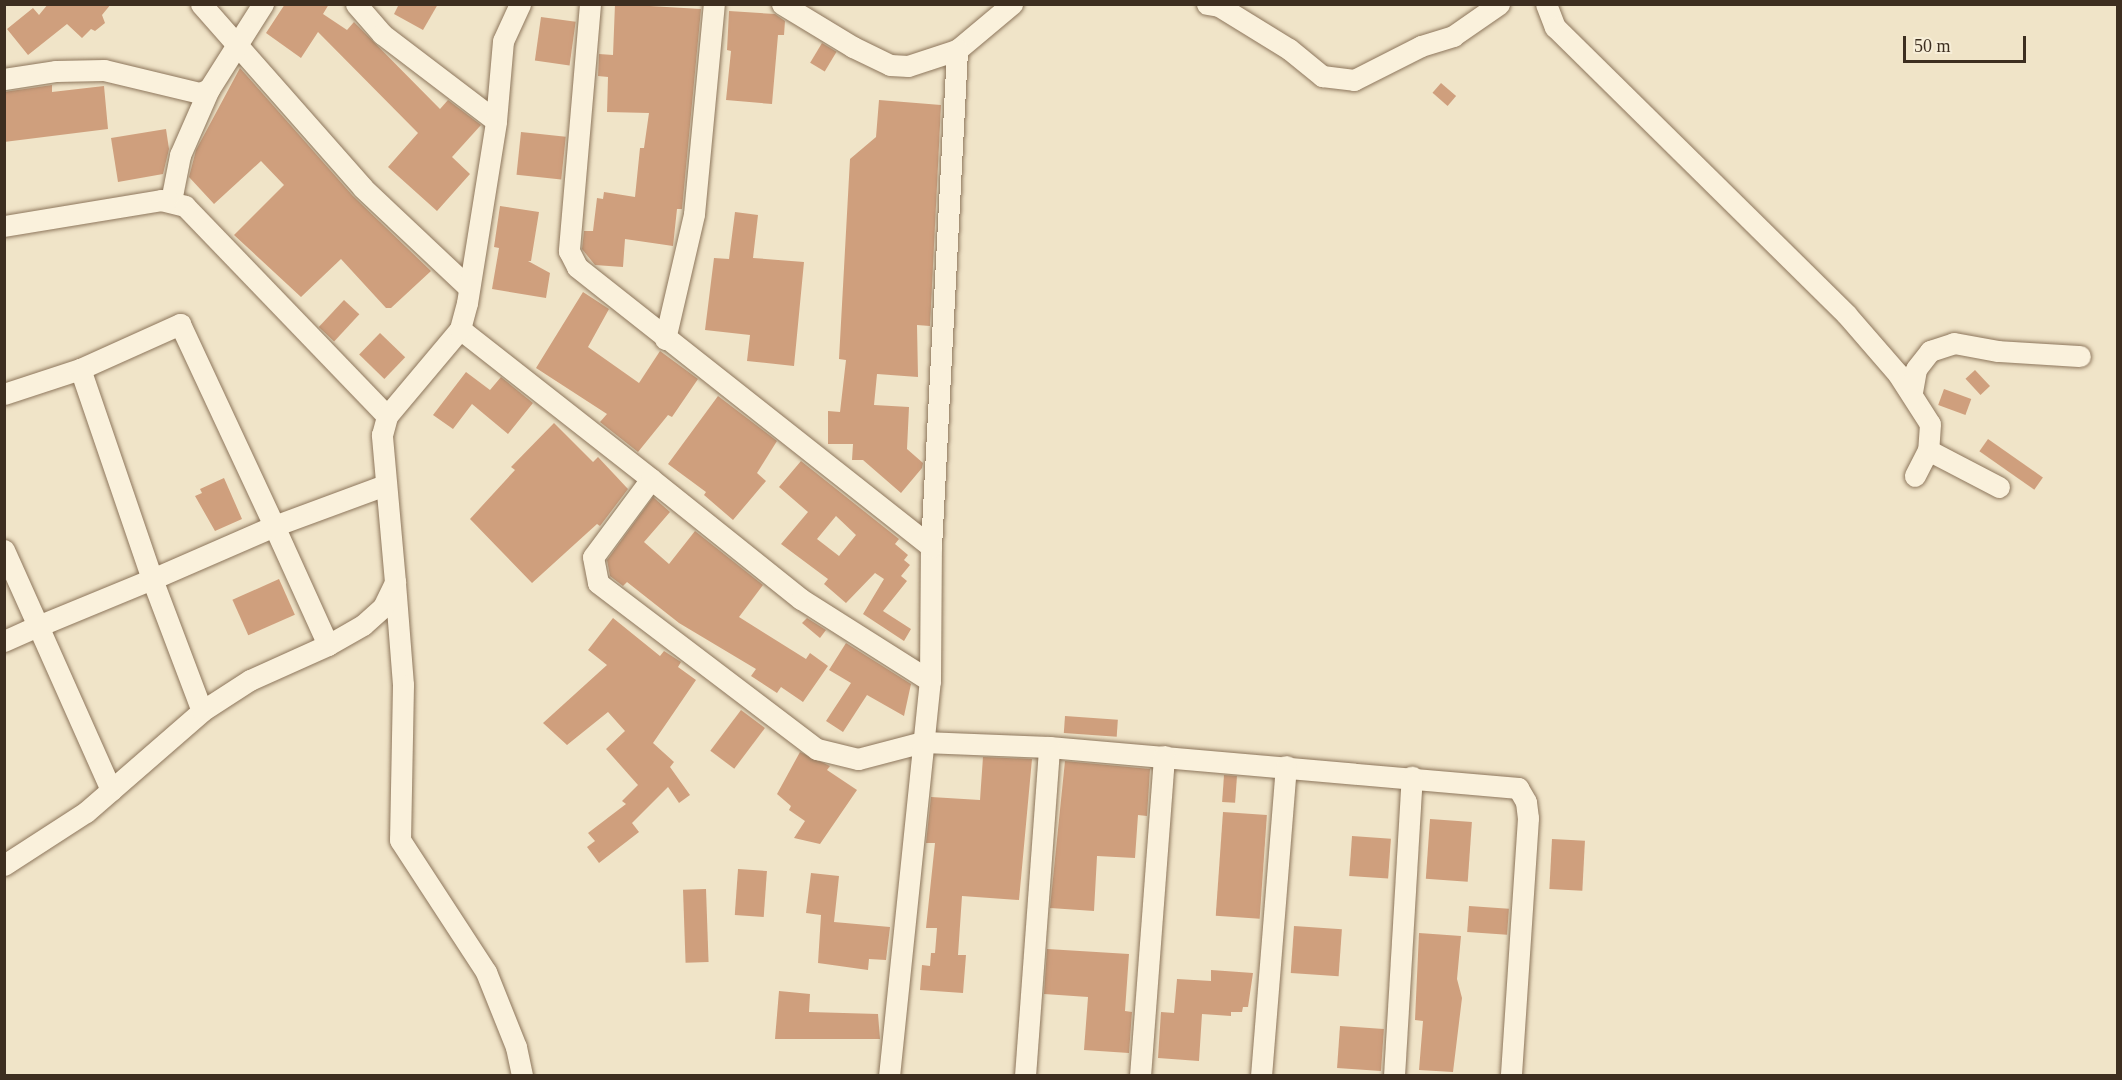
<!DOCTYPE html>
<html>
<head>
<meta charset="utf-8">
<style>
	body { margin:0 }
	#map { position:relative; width:2122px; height:1080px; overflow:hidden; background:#f0e4c8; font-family:"Times New Roman",serif }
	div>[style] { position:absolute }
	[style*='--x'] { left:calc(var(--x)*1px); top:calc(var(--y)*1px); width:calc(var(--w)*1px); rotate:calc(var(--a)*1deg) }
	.building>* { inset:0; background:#cf9f7d; transform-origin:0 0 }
	.roads { filter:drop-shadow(0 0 2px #8d765c) drop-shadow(0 0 2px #8d765c) }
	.minor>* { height:21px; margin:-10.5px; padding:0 10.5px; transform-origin:10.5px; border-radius:10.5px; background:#faf1dc }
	span { translate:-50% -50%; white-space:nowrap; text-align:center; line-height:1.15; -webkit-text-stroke:4.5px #f7eed8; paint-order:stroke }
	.frame { position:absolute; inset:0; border:6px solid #3d2e20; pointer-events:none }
	.scale { position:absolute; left:1903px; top:36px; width:123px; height:27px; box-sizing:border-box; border:3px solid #3d2e20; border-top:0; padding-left:8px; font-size:18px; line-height:21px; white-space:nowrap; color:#3d2e20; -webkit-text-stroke:4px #f7eed8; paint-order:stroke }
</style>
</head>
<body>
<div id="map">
	<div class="building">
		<div style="clip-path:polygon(48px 4px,111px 4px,102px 15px,105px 23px,95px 31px,91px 29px,82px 38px,67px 24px,28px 55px,7px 29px,33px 8px,39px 15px)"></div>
		<div style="clip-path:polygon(285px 4px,329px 4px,323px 14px,347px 30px,354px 22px,440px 109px,448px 100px,481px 125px,452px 157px,470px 174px,437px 211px,388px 167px,418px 133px,318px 32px,301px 58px,266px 33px)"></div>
		<div style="clip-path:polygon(399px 4px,438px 4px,423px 30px,394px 14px)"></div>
		<div style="clip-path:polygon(615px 4px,701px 9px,682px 209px,677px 209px,673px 246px,625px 239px,623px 267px,595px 265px,582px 249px,584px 231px,593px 231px,597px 198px,603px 199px,604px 192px,635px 197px,640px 148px,644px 148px,649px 113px,607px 112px,608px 77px,598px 76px,599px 54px,613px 55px)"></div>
		<div style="clip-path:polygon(729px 11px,775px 14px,785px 21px,784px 35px,778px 35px,772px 104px,726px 100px,731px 51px,727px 50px)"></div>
		<div style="left:541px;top:17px;width:35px;height:44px;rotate:8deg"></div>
		<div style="left:822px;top:43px;width:17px;height:23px;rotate:31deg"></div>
		<div style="clip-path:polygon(240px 68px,353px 196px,431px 271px,391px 308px,386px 308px,341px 259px,301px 297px,234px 235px,284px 185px,261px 161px,214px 204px,189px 177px,196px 150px)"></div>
		<div style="left:1441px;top:83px;width:20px;height:13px;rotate:41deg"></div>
		<div style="clip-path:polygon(52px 85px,52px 92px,104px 86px,108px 129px,4px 142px,4px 92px)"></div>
		<div style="clip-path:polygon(879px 100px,941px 105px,930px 326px,917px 325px,918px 377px,877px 374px,874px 405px,909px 407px,907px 449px,923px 463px,922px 468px,901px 493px,863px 460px,852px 460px,853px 444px,828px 444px,828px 411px,840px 412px,846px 360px,839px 359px,850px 159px,876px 137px)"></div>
		<div style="clip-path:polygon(166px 129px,169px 149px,163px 174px,118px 182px,111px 138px)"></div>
		<div style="left:521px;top:132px;width:45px;height:43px;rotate:6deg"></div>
		<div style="clip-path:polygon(500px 206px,539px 212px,531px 261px,528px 261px,550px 273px,546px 298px,492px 289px,499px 248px,494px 247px)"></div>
		<div style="clip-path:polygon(735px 212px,758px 215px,753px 258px,804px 262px,794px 366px,747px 361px,750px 335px,705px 330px,714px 258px,729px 259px)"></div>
		<div style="clip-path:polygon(583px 292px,609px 309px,588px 347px,639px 383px,660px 351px,698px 379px,672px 417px,668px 415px,638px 452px,600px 422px,607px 414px,536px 368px)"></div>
		<div style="left:344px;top:300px;width:21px;height:37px;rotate:43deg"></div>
		<div style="left:380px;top:333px;width:35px;height:30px;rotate:44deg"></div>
		<div style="left:1975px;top:370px;width:22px;height:13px;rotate:47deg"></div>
		<div style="clip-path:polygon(466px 372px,490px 390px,501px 377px,533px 403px,508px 434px,472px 404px,453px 429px,433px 415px)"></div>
		<div style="left:1944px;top:389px;width:29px;height:17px;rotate:20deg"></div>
		<div style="clip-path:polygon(718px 396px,777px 441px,757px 473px,766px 481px,733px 520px,704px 495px,706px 492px,668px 464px)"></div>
		<div style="clip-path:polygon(554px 423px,593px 462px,598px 457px,628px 489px,600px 526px,597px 524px,532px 583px,470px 519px,515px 470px,511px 467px)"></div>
		<div style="left:1988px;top:439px;width:67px;height:15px;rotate:35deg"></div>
		<div style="clip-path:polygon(evenodd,801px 461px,899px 539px,895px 544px,908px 555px,904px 560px,910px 565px,901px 576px,907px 581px,883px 611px,911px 629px,904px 641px,863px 614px,884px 579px,875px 573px,846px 603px,824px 584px,828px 579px,781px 544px,808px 512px,779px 487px,801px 461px,836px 516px,856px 535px,839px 556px,817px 539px,836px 516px)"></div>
		<div style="clip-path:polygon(224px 478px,242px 519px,215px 531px,195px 496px,202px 493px,200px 489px)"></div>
		<div style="clip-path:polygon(653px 497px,670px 512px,644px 542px,669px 564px,695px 531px,763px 585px,739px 617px,806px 659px,810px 653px,828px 666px,803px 702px,781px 687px,777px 693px,751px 676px,756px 669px,679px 623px,627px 582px,623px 586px,610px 576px,607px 560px)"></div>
		<div style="left:279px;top:579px;width:39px;height:51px;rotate:66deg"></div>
		<div style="clip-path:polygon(613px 618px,660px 656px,664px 651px,681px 662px,678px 667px,696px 680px,653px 743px,674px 762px,670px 767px,690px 795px,679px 803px,668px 787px,632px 823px,639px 832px,599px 863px,587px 847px,595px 841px,588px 833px,626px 804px,622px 801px,638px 785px,606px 749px,625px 731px,608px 712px,567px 745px,543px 723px,607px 665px,588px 650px)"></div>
		<div style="clip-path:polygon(807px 618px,826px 630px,820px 638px,802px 623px)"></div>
		<div style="clip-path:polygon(846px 643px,911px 684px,904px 716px,867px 695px,843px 732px,826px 721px,851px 683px,829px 670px)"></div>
		<div style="left:741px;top:710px;width:30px;height:51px;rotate:37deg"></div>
		<div style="left:1065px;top:716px;width:53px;height:17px;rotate:4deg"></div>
		<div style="clip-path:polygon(800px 752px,830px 766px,827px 770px,857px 790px,820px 844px,794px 838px,805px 821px,789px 810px,791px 806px,777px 794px)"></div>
		<div style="clip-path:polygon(983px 757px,1032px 759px,1019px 900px,962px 896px,958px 955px,966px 955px,963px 993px,920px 990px,922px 965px,930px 966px,931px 953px,935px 953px,937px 928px,926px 928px,935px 843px,926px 843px,931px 797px,980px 800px)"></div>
		<div style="clip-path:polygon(1065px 761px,1150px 769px,1147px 816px,1138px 815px,1135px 858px,1097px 856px,1094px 911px,1050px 908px)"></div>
		<div style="left:1224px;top:775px;width:13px;height:27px;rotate:4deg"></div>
		<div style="left:1223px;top:812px;width:44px;height:104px;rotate:4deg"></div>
		<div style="left:1430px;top:819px;width:42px;height:60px;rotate:4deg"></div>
		<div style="left:1352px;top:836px;width:39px;height:40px;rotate:4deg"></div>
		<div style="left:1552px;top:839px;width:33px;height:50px;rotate:3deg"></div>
		<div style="left:738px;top:869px;width:29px;height:46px;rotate:4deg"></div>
		<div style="clip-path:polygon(811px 873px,839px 876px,834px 922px,890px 927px,886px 960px,869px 959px,868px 970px,818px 963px,821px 915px,806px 913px)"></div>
		<div style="left:706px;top:889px;width:73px;height:23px;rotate:88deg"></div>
		<div style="left:1469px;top:906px;width:40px;height:26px;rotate:4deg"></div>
		<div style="left:1294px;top:926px;width:48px;height:47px;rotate:4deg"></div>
		<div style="clip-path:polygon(1419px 933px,1461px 936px,1457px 979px,1462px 998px,1453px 1072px,1419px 1070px,1423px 1021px,1415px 1020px)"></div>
		<div style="clip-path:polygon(1047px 949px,1129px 954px,1125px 1011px,1132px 1012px,1129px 1053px,1084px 1050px,1088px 997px,1044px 994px)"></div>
		<div style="clip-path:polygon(1211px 970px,1253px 973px,1248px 1007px,1243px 1007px,1242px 1012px,1231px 1012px,1231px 1016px,1202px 1014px,1199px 1061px,1158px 1058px,1161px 1012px,1174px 1013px,1177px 979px,1211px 981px)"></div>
		<div style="clip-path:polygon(779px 991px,810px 994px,809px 1012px,878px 1014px,880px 1039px,775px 1039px)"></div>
		<div style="left:1340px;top:1026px;width:44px;height:42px;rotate:4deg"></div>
	</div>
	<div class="roads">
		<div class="minor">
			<div style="--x:201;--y:4;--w:245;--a:48.6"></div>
			<div style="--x:363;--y:188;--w:143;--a:43.3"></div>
			<div style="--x:356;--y:4;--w:40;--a:49"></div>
			<div style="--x:382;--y:34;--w:143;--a:37.3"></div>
			<div style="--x:590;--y:4;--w:248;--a:94.9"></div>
			<div style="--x:569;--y:251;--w:18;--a:63"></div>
			<div style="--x:577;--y:267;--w:451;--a:38.3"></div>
			<div style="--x:782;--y:4;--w:83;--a:31.2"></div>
			<div style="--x:853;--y:47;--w:41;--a:25.9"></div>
			<div style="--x:890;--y:65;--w:18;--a:3"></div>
			<div style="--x:908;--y:66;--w:52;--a:-18.1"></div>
			<div style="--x:957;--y:50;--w:72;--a:-39.9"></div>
			<div style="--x:1207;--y:4;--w:12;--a:9"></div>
			<div style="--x:1219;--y:6;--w:82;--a:31.6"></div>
			<div style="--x:1289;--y:49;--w:43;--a:39.3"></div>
			<div style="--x:1322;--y:76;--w:32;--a:7"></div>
			<div style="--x:1354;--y:80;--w:75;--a:-26.9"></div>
			<div style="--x:1421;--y:46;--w:34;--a:-17"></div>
			<div style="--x:1453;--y:36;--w:56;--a:-34.8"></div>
			<div style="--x:1546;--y:4;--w:25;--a:69"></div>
			<div style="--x:1555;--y:27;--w:409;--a:44.6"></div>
			<div style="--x:1846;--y:314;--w:79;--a:49.1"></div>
			<div style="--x:1898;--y:374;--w:59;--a:57.4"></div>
			<div style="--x:1930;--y:424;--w:26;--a:94"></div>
			<div style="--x:1928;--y:450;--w:29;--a:117"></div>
			<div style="--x:4;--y:79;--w:53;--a:-8.7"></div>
			<div style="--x:56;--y:71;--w:48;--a:-1.2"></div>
			<div style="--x:104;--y:70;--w:99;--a:13.5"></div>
			<div style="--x:200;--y:93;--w:10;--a:-24"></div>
			<div style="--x:209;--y:89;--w:101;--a:-57.6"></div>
			<div style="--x:171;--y:201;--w:47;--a:-78.9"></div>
			<div style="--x:180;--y:155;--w:72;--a:-66.3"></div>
			<div style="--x:4;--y:226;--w:159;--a:-9.4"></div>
			<div style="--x:161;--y:200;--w:25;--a:14"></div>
			<div style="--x:185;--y:206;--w:291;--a:46.1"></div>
			<div style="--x:460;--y:329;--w:243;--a:38.1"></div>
			<div style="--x:651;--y:479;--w:97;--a:126.6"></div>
			<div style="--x:593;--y:557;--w:26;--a:79"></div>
			<div style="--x:598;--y:583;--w:275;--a:37.2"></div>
			<div style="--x:817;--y:749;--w:42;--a:13.7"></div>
			<div style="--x:858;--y:759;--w:67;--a:-14.7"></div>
			<div style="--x:923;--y:742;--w:126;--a:2.3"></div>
			<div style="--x:1049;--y:747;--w:471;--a:5"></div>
			<div style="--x:1518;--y:788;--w:16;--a:60"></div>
			<div style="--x:1526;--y:802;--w:16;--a:83"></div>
			<div style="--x:1528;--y:818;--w:259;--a:93.8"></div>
			<div style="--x:665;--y:339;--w:128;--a:-76.9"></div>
			<div style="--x:694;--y:214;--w:211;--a:-84.6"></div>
			<div style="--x:1912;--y:392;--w:23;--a:-80"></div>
			<div style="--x:1916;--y:369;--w:23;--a:-52"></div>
			<div style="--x:1930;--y:351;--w:25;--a:-18"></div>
			<div style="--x:1954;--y:343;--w:45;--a:10.3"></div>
			<div style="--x:1998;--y:351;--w:82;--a:3.5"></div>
			<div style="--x:4;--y:394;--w:80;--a:-18.2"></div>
			<div style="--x:1928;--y:450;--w:80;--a:27.5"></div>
			<div style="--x:651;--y:479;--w:192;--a:38.7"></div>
			<div style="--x:801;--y:599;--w:153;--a:32.4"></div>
			<div style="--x:4;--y:550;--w:83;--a:65.9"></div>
			<div style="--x:38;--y:626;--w:123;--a:-22.4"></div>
			<div style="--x:152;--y:579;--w:141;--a:69.3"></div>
			<div style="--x:395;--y:583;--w:102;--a:85.5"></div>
			<div style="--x:403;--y:685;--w:155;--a:91.1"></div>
			<div style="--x:400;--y:840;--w:158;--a:56.9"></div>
			<div style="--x:486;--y:972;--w:81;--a:68.2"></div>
			<div style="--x:516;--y:1047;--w:30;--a:78"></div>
			<div style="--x:4;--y:641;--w:37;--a:-24"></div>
			<div style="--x:38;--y:626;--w:180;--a:66"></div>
			<div style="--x:328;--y:645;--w:131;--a:-114.4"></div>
			<div style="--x:274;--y:526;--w:133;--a:156.5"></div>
			<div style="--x:152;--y:579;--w:222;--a:-108.9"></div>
			<div style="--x:80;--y:369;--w:110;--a:-24.2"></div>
			<div style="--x:180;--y:324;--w:223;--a:65"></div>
			<div style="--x:274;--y:526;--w:118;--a:-20.3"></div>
			<div style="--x:4;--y:865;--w:98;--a:-32.9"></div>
			<div style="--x:86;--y:812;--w:154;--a:-41"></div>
			<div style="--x:202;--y:711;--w:57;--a:-32.9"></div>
			<div style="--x:250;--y:680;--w:85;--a:-24.2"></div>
			<div style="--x:328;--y:645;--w:40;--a:-29.7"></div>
			<div style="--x:363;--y:625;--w:27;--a:-42"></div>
			<div style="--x:383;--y:607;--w:28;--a:-64"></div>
			<div style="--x:395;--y:582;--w:148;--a:-95.1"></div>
			<div style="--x:382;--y:435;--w:20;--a:-75"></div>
			<div style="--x:387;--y:416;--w:114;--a:-50"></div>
			<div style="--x:460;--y:329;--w:27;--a:-75"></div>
			<div style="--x:467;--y:303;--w:184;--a:-80.9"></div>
			<div style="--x:496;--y:121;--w:80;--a:-85"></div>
			<div style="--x:503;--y:41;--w:41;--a:-65.3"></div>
			<div style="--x:889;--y:1076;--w:397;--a:-84.1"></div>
			<div style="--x:930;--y:681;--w:134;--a:-89.6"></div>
			<div style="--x:931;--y:547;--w:498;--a:-87"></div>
			<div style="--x:1025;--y:1076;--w:330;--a:-85.8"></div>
			<div style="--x:1140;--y:1076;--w:321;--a:-85.7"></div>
			<div style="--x:1261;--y:1076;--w:311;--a:-85.4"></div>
			<div style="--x:1394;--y:1076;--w:300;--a:-86.6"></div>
		</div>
	</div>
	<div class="frame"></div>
	<div class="scale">50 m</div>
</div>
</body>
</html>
